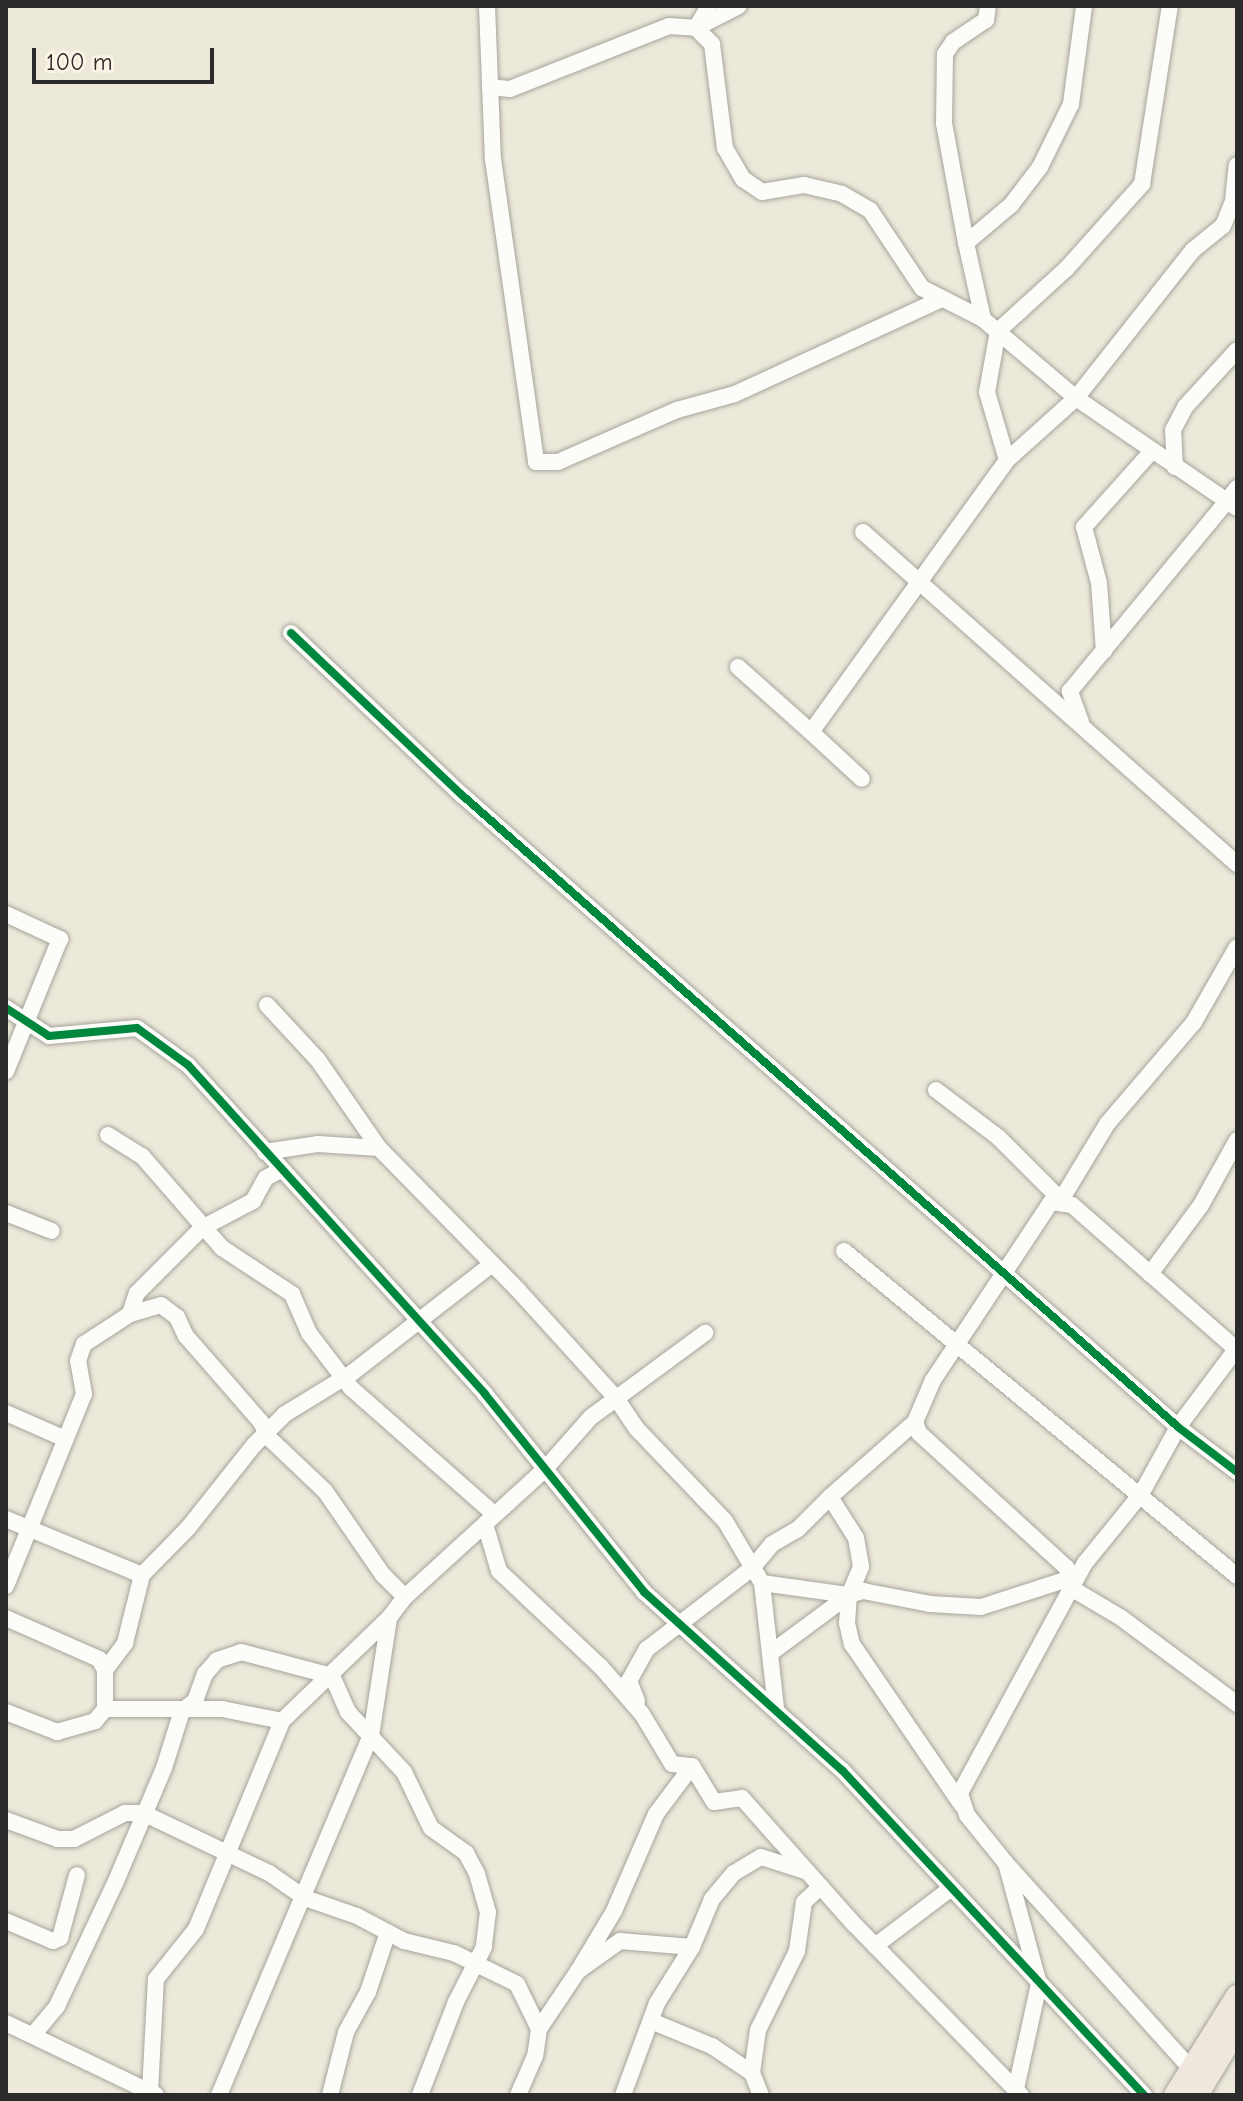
<!DOCTYPE html>
<html>
<head>
<meta charset="utf-8">
<style>
	body { margin:0 }
	#map { position:relative; width:1243px; height:2101px; overflow:hidden; background:#ece8da; font-family:"Comic Neue",sans-serif }
	div>[style] { position:absolute }
	[style*='--x'] { left:calc(var(--x)*1px); top:calc(var(--y)*1px); width:calc(var(--w)*1px); rotate:calc(var(--a)*1deg) }
	.roads { filter:drop-shadow(0 0 2px #a6a49c) drop-shadow(0 0 2px #a6a49c) }
	.minor>* { height:16px; margin:-8px; padding:0 8px; transform-origin:8px; border-radius:8px; background:#fcfcf9 }
	.highway>* { height:22px; margin:-11px; padding:0 11px; transform-origin:11px; border-radius:11px; background:#efe6de }
	.cycleway>* { height:8px; margin:-4px; padding:0 4px; transform-origin:4px; border-radius:4px; background:#00873e }
	span { translate:-50% -50%; white-space:nowrap; text-align:center; line-height:1.15; -webkit-text-stroke:8px #fcf5e5; paint-order:stroke }
	.frame { position:absolute; inset:0; border:8px solid #2b2b2b; pointer-events:none }
	.scale { position:absolute; left:32px; top:48px; width:182px; height:36px; box-sizing:border-box; border:4px solid #2b2b2b; border-top:0; padding-left:10px; font-size:24px; line-height:28px; white-space:nowrap; color:#2b2b2b; -webkit-text-stroke:6px #fcf5e5; paint-order:stroke }
</style>
</head>
<body>
<div id="map">
	<div class="roads">
		<div class="minor">
			<div style="--x:487;--y:6;--w:153;--a:87.8"></div>
			<div style="--x:493;--y:159;--w:306;--a:81.9"></div>
			<div style="--x:536;--y:462;--w:22;--a:0"></div>
			<div style="--x:558;--y:462;--w:130;--a:-23.6"></div>
			<div style="--x:677;--y:410;--w:60;--a:-15.4"></div>
			<div style="--x:735;--y:394;--w:228;--a:-24.7"></div>
			<div style="--x:709;--y:6;--w:26;--a:121"></div>
			<div style="--x:696;--y:28;--w:48;--a:-27.1"></div>
			<div style="--x:490;--y:87;--w:20;--a:6"></div>
			<div style="--x:510;--y:89;--w:171;--a:-21.6"></div>
			<div style="--x:669;--y:26;--w:27;--a:4"></div>
			<div style="--x:696;--y:28;--w:23;--a:45"></div>
			<div style="--x:712;--y:44;--w:105;--a:82.9"></div>
			<div style="--x:725;--y:148;--w:36;--a:60"></div>
			<div style="--x:743;--y:179;--w:23;--a:34"></div>
			<div style="--x:762;--y:192;--w:43;--a:-9.5"></div>
			<div style="--x:804;--y:185;--w:39;--a:13"></div>
			<div style="--x:842;--y:194;--w:32;--a:30"></div>
			<div style="--x:870;--y:210;--w:94;--a:56.3"></div>
			<div style="--x:922;--y:288;--w:68;--a:26.9"></div>
			<div style="--x:966;--y:243;--w:122;--a:-100.4"></div>
			<div style="--x:944;--y:123;--w:69;--a:-89.2"></div>
			<div style="--x:945;--y:54;--w:14;--a:-56"></div>
			<div style="--x:953;--y:42;--w:40;--a:-34"></div>
			<div style="--x:986;--y:20;--w:14;--a:-82"></div>
			<div style="--x:1007;--y:460;--w:71;--a:-106.4"></div>
			<div style="--x:987;--y:392;--w:62;--a:-79.8"></div>
			<div style="--x:998;--y:331;--w:93;--a:-42.4"></div>
			<div style="--x:1067;--y:268;--w:113;--a:-48.2"></div>
			<div style="--x:1142;--y:184;--w:180;--a:-81.1"></div>
			<div style="--x:1175;--y:467;--w:37;--a:-93"></div>
			<div style="--x:1173;--y:430;--w:26;--a:-62"></div>
			<div style="--x:1185;--y:407;--w:77;--a:-47.6"></div>
			<div style="--x:1237;--y:488;--w:16;--a:128"></div>
			<div style="--x:1227;--y:501;--w:12;--a:35"></div>
			<div style="--x:863;--y:532;--w:500;--a:41.6"></div>
			<div style="--x:291;--y:633;--w:236;--a:43.5"></div>
			<div style="--x:462;--y:795;--w:955;--a:41.43"></div>
			<div style="--x:1178;--y:1427;--w:74;--a:37.3"></div>
			<div style="--x:1104;--y:651;--w:68;--a:-94.2"></div>
			<div style="--x:1099;--y:583;--w:58;--a:-105"></div>
			<div style="--x:1084;--y:527;--w:102;--a:-48.2"></div>
			<div style="--x:738;--y:667;--w:98;--a:41.7"></div>
			<div style="--x:811;--y:732;--w:335;--a:-54.2"></div>
			<div style="--x:1007;--y:460;--w:93;--a:-41.9"></div>
			<div style="--x:1076;--y:398;--w:189;--a:-51.7"></div>
			<div style="--x:1193;--y:250;--w:38;--a:-39"></div>
			<div style="--x:1223;--y:226;--w:27;--a:-68"></div>
			<div style="--x:1233;--y:201;--w:36;--a:-84"></div>
			<div style="--x:1081;--y:722;--w:33;--a:-110"></div>
			<div style="--x:1070;--y:691;--w:246;--a:-50.4"></div>
			<div style="--x:1227;--y:501;--w:183;--a:-145.7"></div>
			<div style="--x:1076;--y:398;--w:122;--a:-139.7"></div>
			<div style="--x:983;--y:319;--w:78;--a:-102.6"></div>
			<div style="--x:966;--y:243;--w:59;--a:-40.2"></div>
			<div style="--x:1011;--y:205;--w:48;--a:-52.7"></div>
			<div style="--x:1040;--y:167;--w:70;--a:-63.8"></div>
			<div style="--x:1071;--y:104;--w:99;--a:-82.4"></div>
			<div style="--x:811;--y:732;--w:69;--a:42.7"></div>
			<div style="--x:6;--y:914;--w:60;--a:24.8"></div>
			<div style="--x:60;--y:939;--w:143;--a:112.2"></div>
			<div style="--x:267;--y:1005;--w:75;--a:47.2"></div>
			<div style="--x:318;--y:1060;--w:107;--a:55.3"></div>
			<div style="--x:379;--y:1148;--w:199;--a:45.6"></div>
			<div style="--x:518;--y:1290;--w:146;--a:47.8"></div>
			<div style="--x:616;--y:1398;--w:37;--a:56"></div>
			<div style="--x:637;--y:1429;--w:127;--a:46.3"></div>
			<div style="--x:725;--y:1521;--w:72;--a:59.2"></div>
			<div style="--x:762;--y:1583;--w:125;--a:83.6"></div>
			<div style="--x:6;--y:1008;--w:51;--a:33.1"></div>
			<div style="--x:49;--y:1036;--w:88;--a:-5.2"></div>
			<div style="--x:137;--y:1028;--w:63;--a:36"></div>
			<div style="--x:188;--y:1065;--w:443;--a:47.9"></div>
			<div style="--x:485;--y:1394;--w:254;--a:51.2"></div>
			<div style="--x:644;--y:1592;--w:266;--a:42"></div>
			<div style="--x:842;--y:1770;--w:444;--a:47.1"></div>
			<div style="--x:936;--y:1090;--w:78;--a:37.2"></div>
			<div style="--x:998;--y:1137;--w:89;--a:45"></div>
			<div style="--x:1061;--y:1200;--w:89;--a:-58.8"></div>
			<div style="--x:1107;--y:1124;--w:134;--a:-49.5"></div>
			<div style="--x:1194;--y:1022;--w:86;--a:-60.2"></div>
			<div style="--x:108;--y:1135;--w:40;--a:32"></div>
			<div style="--x:142;--y:1156;--w:122;--a:49"></div>
			<div style="--x:222;--y:1248;--w:84;--a:33.3"></div>
			<div style="--x:292;--y:1294;--w:43;--a:66.4"></div>
			<div style="--x:309;--y:1333;--w:69;--a:52.6"></div>
			<div style="--x:351;--y:1388;--w:191;--a:41.4"></div>
			<div style="--x:265;--y:1152;--w:54;--a:-8.6"></div>
			<div style="--x:318;--y:1144;--w:61;--a:3.8"></div>
			<div style="--x:6;--y:1213;--w:49;--a:21.4"></div>
			<div style="--x:844;--y:1251;--w:510;--a:39.59"></div>
			<div style="--x:1150;--y:1274;--w:86;--a:-53.5"></div>
			<div style="--x:1201;--y:1205;--w:74;--a:-61"></div>
			<div style="--x:130;--y:1314;--w:22;--a:-72"></div>
			<div style="--x:137;--y:1293;--w:92;--a:-45"></div>
			<div style="--x:202;--y:1228;--w:58;--a:-27.9"></div>
			<div style="--x:253;--y:1201;--w:26;--a:-61"></div>
			<div style="--x:266;--y:1178;--w:18;--a:-29"></div>
			<div style="--x:1236;--y:1349;--w:218;--a:-138.7"></div>
			<div style="--x:1072;--y:1205;--w:21;--a:-172"></div>
			<div style="--x:1051;--y:1202;--w:214;--a:123.5"></div>
			<div style="--x:933;--y:1380;--w:46;--a:113.2"></div>
			<div style="--x:915;--y:1422;--w:12;--a:70"></div>
			<div style="--x:919;--y:1433;--w:200;--a:42.4"></div>
			<div style="--x:1067;--y:1568;--w:20;--a:79"></div>
			<div style="--x:1071;--y:1588;--w:57;--a:30.6"></div>
			<div style="--x:1120;--y:1617;--w:146;--a:36.6"></div>
			<div style="--x:6;--y:1413;--w:62;--a:23.7"></div>
			<div style="--x:915;--y:1422;--w:113;--a:138.6"></div>
			<div style="--x:830;--y:1497;--w:49;--a:57.6"></div>
			<div style="--x:856;--y:1538;--w:29;--a:80"></div>
			<div style="--x:861;--y:1567;--w:30;--a:113"></div>
			<div style="--x:849;--y:1595;--w:28;--a:94"></div>
			<div style="--x:847;--y:1623;--w:22;--a:77"></div>
			<div style="--x:852;--y:1644;--w:194;--a:55.7"></div>
			<div style="--x:6;--y:1519;--w:147;--a:22.4"></div>
			<div style="--x:485;--y:1524;--w:49;--a:73.4"></div>
			<div style="--x:499;--y:1571;--w:140;--a:43.3"></div>
			<div style="--x:601;--y:1667;--w:62;--a:48.9"></div>
			<div style="--x:642;--y:1714;--w:58;--a:59"></div>
			<div style="--x:672;--y:1764;--w:20;--a:6"></div>
			<div style="--x:692;--y:1766;--w:42;--a:58.6"></div>
			<div style="--x:714;--y:1802;--w:28;--a:-8"></div>
			<div style="--x:742;--y:1798;--w:169;--a:48.4"></div>
			<div style="--x:854;--y:1924;--w:239;--a:45.7"></div>
			<div style="--x:762;--y:1583;--w:88;--a:7.9"></div>
			<div style="--x:6;--y:1586;--w:207;--a:-67.9"></div>
			<div style="--x:84;--y:1394;--w:34;--a:-100"></div>
			<div style="--x:78;--y:1361;--w:18;--a:-71"></div>
			<div style="--x:84;--y:1344;--w:55;--a:-33.1"></div>
			<div style="--x:130;--y:1314;--w:32;--a:-16"></div>
			<div style="--x:161;--y:1305;--w:20;--a:37"></div>
			<div style="--x:177;--y:1317;--w:21;--a:65"></div>
			<div style="--x:186;--y:1336;--w:114;--a:48.9"></div>
			<div style="--x:261;--y:1422;--w:17;--a:65"></div>
			<div style="--x:268;--y:1437;--w:79;--a:43.5"></div>
			<div style="--x:325;--y:1491;--w:102;--a:55.4"></div>
			<div style="--x:383;--y:1575;--w:31;--a:45"></div>
			<div style="--x:6;--y:1618;--w:102;--a:23.8"></div>
			<div style="--x:99;--y:1659;--w:13;--a:61"></div>
			<div style="--x:105;--y:1670;--w:39;--a:90"></div>
			<div style="--x:772;--y:1652;--w:96;--a:-36.5"></div>
			<div style="--x:849;--y:1595;--w:15;--a:-16"></div>
			<div style="--x:863;--y:1591;--w:68;--a:11"></div>
			<div style="--x:930;--y:1604;--w:51;--a:3.4"></div>
			<div style="--x:981;--y:1607;--w:95;--a:-17.9"></div>
			<div style="--x:105;--y:1670;--w:34;--a:-53"></div>
			<div style="--x:125;--y:1643;--w:70;--a:-76"></div>
			<div style="--x:142;--y:1575;--w:66;--a:-45.6"></div>
			<div style="--x:188;--y:1528;--w:106;--a:-51.5"></div>
			<div style="--x:254;--y:1445;--w:44;--a:-45"></div>
			<div style="--x:285;--y:1414;--w:79;--a:-31.5"></div>
			<div style="--x:352;--y:1373;--w:177;--a:-37.9"></div>
			<div style="--x:637;--y:1701;--w:22;--a:-112"></div>
			<div style="--x:629;--y:1681;--w:37;--a:-61"></div>
			<div style="--x:647;--y:1649;--w:133;--a:-37.6"></div>
			<div style="--x:752;--y:1568;--w:31;--a:-50"></div>
			<div style="--x:772;--y:1544;--w:30;--a:-30"></div>
			<div style="--x:798;--y:1529;--w:45;--a:-45"></div>
			<div style="--x:6;--y:1712;--w:55;--a:21.4"></div>
			<div style="--x:57;--y:1732;--w:40;--a:-16"></div>
			<div style="--x:95;--y:1721;--w:16;--a:-50"></div>
			<div style="--x:105;--y:1709;--w:117;--a:0"></div>
			<div style="--x:222;--y:1709;--w:61;--a:11.3"></div>
			<div style="--x:282;--y:1721;--w:149;--a:-43.9"></div>
			<div style="--x:6;--y:1820;--w:55;--a:20.1"></div>
			<div style="--x:58;--y:1839;--w:16;--a:0"></div>
			<div style="--x:74;--y:1839;--w:57;--a:-27"></div>
			<div style="--x:125;--y:1813;--w:18;--a:0"></div>
			<div style="--x:143;--y:1813;--w:140;--a:25.5"></div>
			<div style="--x:269;--y:1873;--w:44;--a:34.8"></div>
			<div style="--x:305;--y:1898;--w:55;--a:19.1"></div>
			<div style="--x:357;--y:1916;--w:53;--a:28"></div>
			<div style="--x:404;--y:1941;--w:51;--a:13.5"></div>
			<div style="--x:454;--y:1953;--w:70;--a:26.2"></div>
			<div style="--x:517;--y:1984;--w:50;--a:63.9"></div>
			<div style="--x:539;--y:2029;--w:27;--a:98"></div>
			<div style="--x:535;--y:2056;--w:43;--a:113.6"></div>
			<div style="--x:1007;--y:1867;--w:121;--a:74.7"></div>
			<div style="--x:1039;--y:1984;--w:107;--a:102.4"></div>
			<div style="--x:6;--y:1921;--w:51;--a:23.1"></div>
			<div style="--x:53;--y:1941;--w:8;--a:-23"></div>
			<div style="--x:60;--y:1938;--w:65;--a:-74.9"></div>
			<div style="--x:875;--y:1946;--w:94;--a:-37.2"></div>
			<div style="--x:578;--y:1971;--w:70;--a:-59"></div>
			<div style="--x:614;--y:1911;--w:106;--a:-66.6"></div>
			<div style="--x:656;--y:1814;--w:60;--a:-53.1"></div>
			<div style="--x:651;--y:2021;--w:66;--a:22.3"></div>
			<div style="--x:712;--y:2046;--w:48;--a:34"></div>
			<div style="--x:752;--y:2073;--w:24;--a:68"></div>
			<div style="--x:6;--y:2023;--w:166;--a:25.6"></div>
			<div style="--x:539;--y:2029;--w:70;--a:-56.1"></div>
			<div style="--x:578;--y:1971;--w:52;--a:-35.5"></div>
			<div style="--x:620;--y:1941;--w:72;--a:4.8"></div>
			<div style="--x:33;--y:2035;--w:38;--a:-50"></div>
			<div style="--x:57;--y:2006;--w:138;--a:-64.7"></div>
			<div style="--x:116;--y:1881;--w:123;--a:-67"></div>
			<div style="--x:164;--y:1768;--w:60;--a:-72.5"></div>
			<div style="--x:182;--y:1711;--w:16;--a:-38"></div>
			<div style="--x:195;--y:1701;--w:29;--a:-70"></div>
			<div style="--x:205;--y:1674;--w:18;--a:-49"></div>
			<div style="--x:217;--y:1660;--w:25;--a:-18"></div>
			<div style="--x:241;--y:1652;--w:94;--a:14.8"></div>
			<div style="--x:332;--y:1676;--w:39;--a:66"></div>
			<div style="--x:348;--y:1712;--w:82;--a:47"></div>
			<div style="--x:404;--y:1772;--w:62;--a:64.3"></div>
			<div style="--x:431;--y:1828;--w:43;--a:35.5"></div>
			<div style="--x:466;--y:1853;--w:24;--a:62"></div>
			<div style="--x:477;--y:1874;--w:40;--a:74"></div>
			<div style="--x:488;--y:1912;--w:35;--a:97"></div>
			<div style="--x:484;--y:1947;--w:62;--a:117"></div>
			<div style="--x:456;--y:2002;--w:100;--a:111.2"></div>
			<div style="--x:1192;--y:2070;--w:280;--a:-132"></div>
			<div style="--x:1005;--y:1862;--w:60;--a:-129"></div>
			<div style="--x:967;--y:1815;--w:23;--a:-108"></div>
			<div style="--x:960;--y:1793;--w:262;--a:-61.5"></div>
			<div style="--x:1085;--y:1563;--w:89;--a:-50.9"></div>
			<div style="--x:1141;--y:1494;--w:77;--a:-61.1"></div>
			<div style="--x:1178;--y:1427;--w:99;--a:-53.2"></div>
			<div style="--x:752;--y:2073;--w:43;--a:-82.1"></div>
			<div style="--x:758;--y:2030;--w:88;--a:-63.7"></div>
			<div style="--x:797;--y:1951;--w:49;--a:-81.9"></div>
			<div style="--x:804;--y:1902;--w:23;--a:-43"></div>
			<div style="--x:150;--y:2092;--w:113;--a:-87"></div>
			<div style="--x:156;--y:1979;--w:64;--a:-51.3"></div>
			<div style="--x:196;--y:1929;--w:225;--a:-67.5"></div>
			<div style="--x:219;--y:2095;--w:390;--a:-67.1"></div>
			<div style="--x:371;--y:1736;--w:119;--a:-81.3"></div>
			<div style="--x:389;--y:1618;--w:26;--a:-53"></div>
			<div style="--x:405;--y:1597;--w:190;--a:-42.4"></div>
			<div style="--x:545;--y:1469;--w:69;--a:-48.5"></div>
			<div style="--x:591;--y:1417;--w:142;--a:-36.4"></div>
			<div style="--x:330;--y:2095;--w:65;--a:-75.7"></div>
			<div style="--x:346;--y:2032;--w:46;--a:-61.2"></div>
			<div style="--x:368;--y:1992;--w:63;--a:-71.6"></div>
			<div style="--x:623;--y:2095;--w:98;--a:-69.7"></div>
			<div style="--x:657;--y:2003;--w:66;--a:-58"></div>
			<div style="--x:692;--y:1947;--w:52;--a:-67.4"></div>
			<div style="--x:712;--y:1899;--w:34;--a:-50"></div>
			<div style="--x:734;--y:1873;--w:31;--a:-31"></div>
			<div style="--x:761;--y:1857;--w:49;--a:17.7"></div>
		</div>
		<div class="highway">
			<div style="--x:1175;--y:2095;--w:117;--a:-57.9"></div>
			<div style="--x:1197;--y:2095;--w:77;--a:-58.8"></div>
		</div>
	</div>
	<div class="cycleway">
		<div style="--x:291;--y:633;--w:236;--a:43.5"></div>
		<div style="--x:462;--y:795;--w:955;--a:41.43"></div>
		<div style="--x:1178;--y:1427;--w:74;--a:37.3"></div>
		<div style="--x:6;--y:1008;--w:51;--a:33.1"></div>
		<div style="--x:49;--y:1036;--w:88;--a:-5.2"></div>
		<div style="--x:137;--y:1028;--w:63;--a:36"></div>
		<div style="--x:188;--y:1065;--w:443;--a:47.9"></div>
		<div style="--x:485;--y:1394;--w:254;--a:51.2"></div>
		<div style="--x:644;--y:1592;--w:266;--a:42"></div>
		<div style="--x:842;--y:1770;--w:444;--a:47.1"></div>
	</div>
	<div class="frame"></div>
	<div class="scale">100 m</div>
</div>
</body>
</html>
